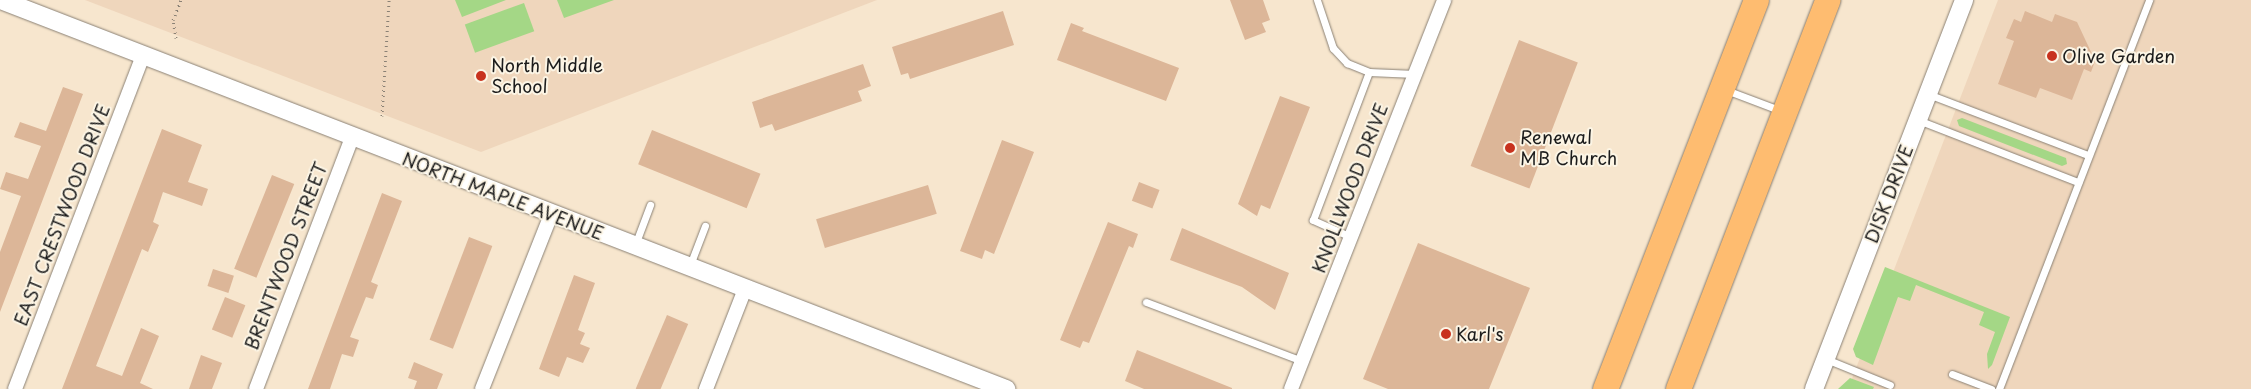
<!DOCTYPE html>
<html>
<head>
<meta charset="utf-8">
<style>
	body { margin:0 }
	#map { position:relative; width:2251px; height:389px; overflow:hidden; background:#f7e6ce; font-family:"Playpen Sans",sans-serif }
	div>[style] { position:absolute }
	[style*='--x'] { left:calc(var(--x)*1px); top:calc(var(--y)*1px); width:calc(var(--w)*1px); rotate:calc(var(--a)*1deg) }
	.built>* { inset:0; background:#efd6bc }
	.green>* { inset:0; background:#a4d786; transform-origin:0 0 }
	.building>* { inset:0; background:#dcb698; transform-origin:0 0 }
	.path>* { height:3px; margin-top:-1.5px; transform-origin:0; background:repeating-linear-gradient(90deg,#8a8175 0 1px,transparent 0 5px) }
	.roads { filter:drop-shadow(0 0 1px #8a8175) drop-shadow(0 0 1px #8a8175) }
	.service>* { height:7px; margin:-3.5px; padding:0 3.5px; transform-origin:3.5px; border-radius:3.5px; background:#fff }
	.minor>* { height:14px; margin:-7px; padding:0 7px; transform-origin:7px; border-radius:7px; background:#fff }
	.tertiary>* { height:18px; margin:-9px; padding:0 9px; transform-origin:9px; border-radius:9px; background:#fff }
	.motorway>* { height:25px; margin:-12.5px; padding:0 12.5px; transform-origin:12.5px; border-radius:12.5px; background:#febc70 }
	.dots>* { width:14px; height:14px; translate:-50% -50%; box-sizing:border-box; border:2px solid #fcf5e5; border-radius:50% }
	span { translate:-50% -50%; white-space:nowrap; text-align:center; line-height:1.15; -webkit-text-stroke:4px #fcf5e5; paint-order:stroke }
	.poi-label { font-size:18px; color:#1c1c1c }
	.left { translate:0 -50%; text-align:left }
	.street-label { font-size:18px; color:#1c1c1c }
</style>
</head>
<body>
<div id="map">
	<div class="built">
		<div style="clip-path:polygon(85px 0,877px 0,481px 152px)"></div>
		<div style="clip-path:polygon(1998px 0,2251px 0,2251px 389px,1848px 389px)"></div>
	</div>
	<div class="green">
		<div style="clip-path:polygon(455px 0,506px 0,462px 17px)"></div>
		<div style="clip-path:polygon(557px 0,614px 0,564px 18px)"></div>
		<div style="left:524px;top:3px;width:30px;height:63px;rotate:70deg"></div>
		<div style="clip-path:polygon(1962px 118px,2066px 158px,2067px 164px,2062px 166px,1959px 126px,1957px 120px)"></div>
		<div style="clip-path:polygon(1885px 267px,2010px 317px,1992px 365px,1988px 369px,1987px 354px,1995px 332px,1979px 325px,1984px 312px,1916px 285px,1910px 301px,1898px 297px,1873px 365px,1856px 357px,1853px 349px)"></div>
		<div style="clip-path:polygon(1850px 378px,1874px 387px,1873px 389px,1838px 389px)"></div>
	</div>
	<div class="building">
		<div style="clip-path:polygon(1230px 0,1263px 0,1270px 20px,1262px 23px,1266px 32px,1245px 40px)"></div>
		<div style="clip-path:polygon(1003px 11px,1014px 45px,910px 79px,908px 73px,901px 75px,892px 47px)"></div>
		<div style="clip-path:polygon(2025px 11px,2052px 22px,2055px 14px,2077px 22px,2092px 54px,2097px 56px,2091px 72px,2084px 69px,2072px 100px,2040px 88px,2036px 98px,1998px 84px,2014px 41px,2006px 38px,2014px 19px,2021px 22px)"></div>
		<div style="clip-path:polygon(1071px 23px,1084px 28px,1082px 31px,1179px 68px,1166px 101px,1057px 60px)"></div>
		<div style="left:1519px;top:40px;width:63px;height:135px;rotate:21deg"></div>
		<div style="clip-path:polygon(863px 64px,871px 86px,858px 91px,862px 101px,775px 131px,772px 124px,760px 128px,752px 102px)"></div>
		<div style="clip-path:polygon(63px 87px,83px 94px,0 312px,0 252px,21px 196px,0 189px,6px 172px,28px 179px,41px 146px,14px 137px,20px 122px,46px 131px)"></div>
		<div style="clip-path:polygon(1280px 96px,1310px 107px,1270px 209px,1261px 205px,1257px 216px,1238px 204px)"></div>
		<div style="clip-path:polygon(162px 129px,202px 145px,188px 182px,208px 189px,202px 206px,163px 192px,153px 222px,159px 225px,148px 252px,142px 249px,96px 366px,122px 376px,141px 328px,159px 336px,140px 383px,153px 389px,62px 389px)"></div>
		<div style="left:652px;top:130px;width:117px;height:37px;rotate:22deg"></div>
		<div style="clip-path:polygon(1002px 140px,1034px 152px,994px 254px,985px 250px,982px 259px,960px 251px)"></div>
		<div style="left:272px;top:175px;width:24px;height:101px;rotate:22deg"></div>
		<div style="left:1139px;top:182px;width:22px;height:20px;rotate:21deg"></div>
		<div style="left:928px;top:185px;width:30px;height:117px;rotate:73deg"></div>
		<div style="clip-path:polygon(382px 193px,402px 201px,371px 282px,378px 285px,373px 299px,366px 297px,350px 337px,359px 340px,353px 357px,342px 354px,330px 389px,308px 389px)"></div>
		<div style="clip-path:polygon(1108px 222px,1138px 234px,1133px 248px,1129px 246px,1089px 343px,1083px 341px,1080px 348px,1060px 340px)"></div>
		<div style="clip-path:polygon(1182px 228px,1289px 273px,1275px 310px,1242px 287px,1170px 260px)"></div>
		<div style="left:469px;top:237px;width:25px;height:110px;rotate:21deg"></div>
		<div style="clip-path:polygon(1418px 243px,1530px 288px,1489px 389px,1388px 389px,1363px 379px)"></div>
		<div style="left:213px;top:269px;width:22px;height:18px;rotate:18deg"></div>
		<div style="clip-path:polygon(574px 275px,595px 283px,578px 330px,585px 333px,580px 344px,590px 348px,583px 363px,567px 357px,559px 377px,539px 369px)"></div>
		<div style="left:225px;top:297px;width:22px;height:35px;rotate:22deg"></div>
		<div style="left:667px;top:315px;width:23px;height:80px;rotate:23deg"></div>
		<div style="clip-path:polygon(1137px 350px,1232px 388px,1232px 389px,1144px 389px,1125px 381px)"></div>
		<div style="clip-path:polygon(201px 355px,222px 363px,212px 389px,189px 389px)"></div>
		<div style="clip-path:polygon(414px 362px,443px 374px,437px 389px,414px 389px,417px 381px,408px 378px)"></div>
	</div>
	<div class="path">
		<div style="--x:176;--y:38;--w:18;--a:-99"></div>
		<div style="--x:173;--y:20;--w:22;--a:-68"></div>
		<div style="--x:382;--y:116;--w:116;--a:-86.5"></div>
	</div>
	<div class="roads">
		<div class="service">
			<div style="--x:1317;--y:0;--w:51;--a:71.6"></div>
			<div style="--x:1333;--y:48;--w:21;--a:47"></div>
			<div style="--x:1347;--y:63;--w:24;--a:22"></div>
			<div style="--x:1369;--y:72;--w:46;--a:2.5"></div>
			<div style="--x:1726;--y:90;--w:57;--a:20.7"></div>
			<div style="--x:1928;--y:94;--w:171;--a:20.9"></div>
			<div style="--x:1918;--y:120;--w:172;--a:21.2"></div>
			<div style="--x:1351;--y:237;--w:42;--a:-155.9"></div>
			<div style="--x:1313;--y:220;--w:158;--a:-69.3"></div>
			<div style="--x:635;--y:245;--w:43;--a:-69.4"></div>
			<div style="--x:690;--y:265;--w:42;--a:-69"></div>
			<div style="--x:1146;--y:302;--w:167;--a:20.7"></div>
			<div style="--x:1826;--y:359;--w:69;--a:22.1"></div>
			<div style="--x:1952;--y:374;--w:42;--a:21"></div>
			<div style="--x:1999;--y:389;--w:417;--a:-68.9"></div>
		</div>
		<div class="minor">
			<div style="--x:15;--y:389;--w:358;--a:-69"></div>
			<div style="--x:256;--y:389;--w:270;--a:-69.1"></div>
			<div style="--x:482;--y:389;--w:187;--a:-68.4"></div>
			<div style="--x:706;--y:389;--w:107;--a:-68.7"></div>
			<div style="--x:1291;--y:389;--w:418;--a:-68.5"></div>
		</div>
		<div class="tertiary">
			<div style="--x:1;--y:0;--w:1078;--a:21.16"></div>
			<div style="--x:1814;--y:389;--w:417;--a:-68.9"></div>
		</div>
		<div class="motorway">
			<div style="--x:1605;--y:389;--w:417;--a:-68.8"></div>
			<div style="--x:1678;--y:389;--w:417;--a:-69"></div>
		</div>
	</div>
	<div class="dots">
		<div style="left:2052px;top:56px;background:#c8321e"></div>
		<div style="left:481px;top:76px;background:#c8321e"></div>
		<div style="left:1510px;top:148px;background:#c8321e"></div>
		<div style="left:1446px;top:334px;background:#c8321e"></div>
	</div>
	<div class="poi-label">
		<span class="left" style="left:2062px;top:56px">Olive Garden</span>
		<span class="left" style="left:491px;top:76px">North Middle<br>School</span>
		<span class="left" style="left:1520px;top:148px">Renewal<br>MB Church</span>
		<span class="left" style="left:1456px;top:334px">Karl's</span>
	</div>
	<div class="street-label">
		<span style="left:1350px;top:188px;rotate:-69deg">KNOLLWOOD DRIVE</span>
		<span style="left:1889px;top:194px;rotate:-69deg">DISK DRIVE</span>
		<span style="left:503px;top:196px;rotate:21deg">NORTH MAPLE AVENUE</span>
		<span style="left:62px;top:215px;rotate:-69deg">EAST CRESTWOOD DRIVE</span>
		<span style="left:286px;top:256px;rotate:-69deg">BRENTWOOD STREET</span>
	</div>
</div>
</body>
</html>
